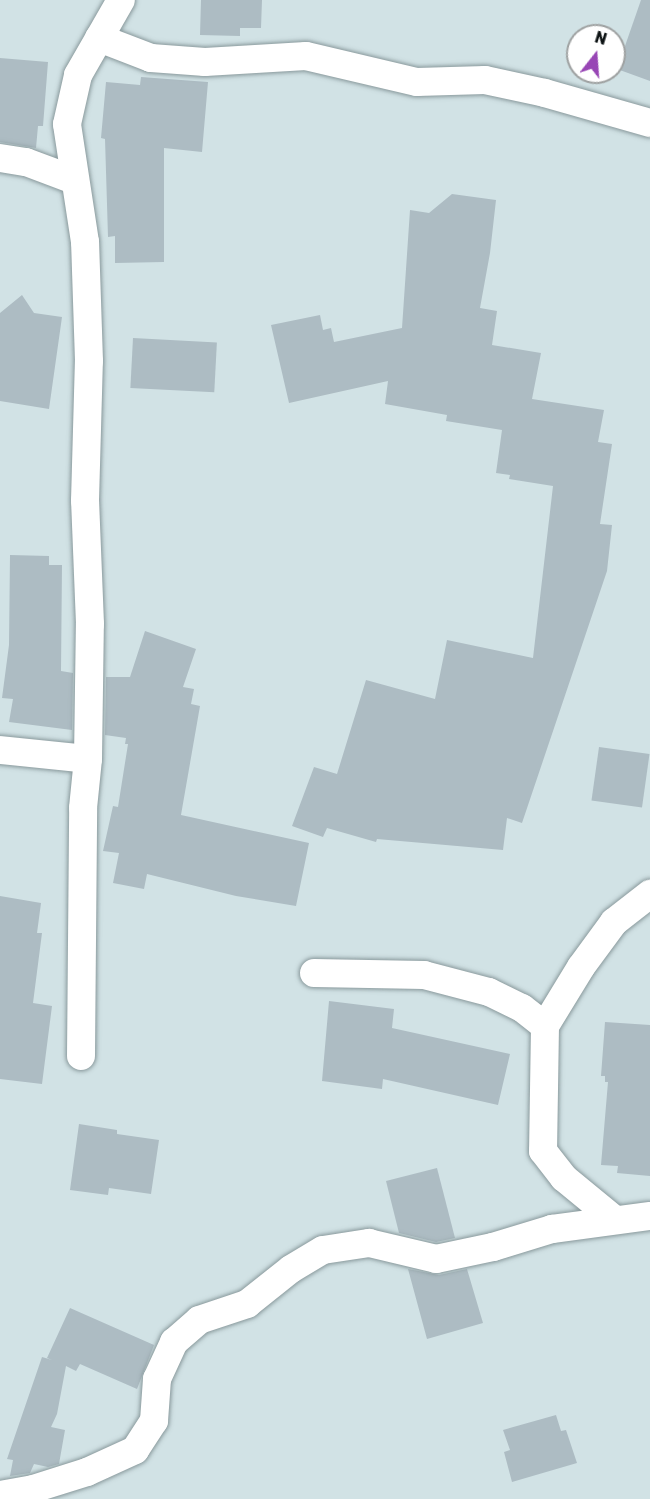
<!DOCTYPE html>
<html>
<head>
<meta charset="utf-8">
<style>
	body { margin:0 }
	#map { position:relative; width:650px; height:1499px; overflow:hidden; background:#d1e2e5; font-family:Rubik,sans-serif }
	div>[style] { position:absolute }
	[style*='--x'] { left:calc(var(--x)*1px); top:calc(var(--y)*1px); width:calc(var(--w)*1px); rotate:calc(var(--a)*1deg) }
	.building>* { inset:0; background:#adbcc3; transform-origin:0 0 }
	.roads { filter:drop-shadow(0 0 2px #89999c) drop-shadow(0 0 2px #89999c) }
	.street>* { height:28px; margin:-14px; padding:0 14px; transform-origin:14px; border-radius:14px; background:#fff }
	span { translate:-50% -50%; white-space:nowrap; text-align:center; line-height:1.15; -webkit-text-stroke:6px #fff; paint-order:stroke }
	.north { position:absolute; left:566px; top:24px; width:60px; height:60px; box-sizing:border-box; background:#fff; border:2px solid #9ea1a1; border-radius:50%; rotate:17deg; font-size:16px; font-weight:700; line-height:24px; text-align:center; color:#0d1314 }
	.north::after { content:''; display:block; margin:auto; width:21px; height:27px; background:#9846b5; clip-path:polygon(50% 0,100% 100%,50% 72%,0 100%) }
</style>
</head>
<body>
<div id="map">
	<div class="building">
		<div style="clip-path:polygon(201px 0,262px 0,261px 28px,240px 28px,240px 36px,200px 35px)"></div>
		<div style="clip-path:polygon(641px 0,650px 0,650px 81px,617px 69px)"></div>
		<div style="clip-path:polygon(0 58px,48px 62px,43px 126px,38px 126px,36px 148px,0 142px)"></div>
		<div style="clip-path:polygon(141px 77px,208px 82px,202px 152px,164px 148px,164px 262px,115px 263px,115px 236px,108px 237px,105px 139px,101px 138px,106px 82px,140px 85px)"></div>
		<div style="clip-path:polygon(452px 194px,496px 200px,490px 253px,480px 308px,497px 311px,492px 345px,541px 353px,532px 399px,604px 410px,598px 442px,612px 444px,600px 524px,612px 525px,607px 571px,522px 823px,507px 818px,503px 850px,377px 839px,376px 842px,327px 828px,323px 837px,292px 826px,314px 767px,337px 774px,366px 680px,435px 699px,447px 640px,533px 658px,553px 486px,509px 479px,510px 475px,496px 473px,502px 430px,446px 421px,447px 415px,385px 404px,388px 381px,289px 403px,271px 325px,320px 315px,323px 330px,331px 328px,334px 342px,402px 328px,410px 210px,429px 213px)"></div>
		<div style="clip-path:polygon(22px 295px,34px 313px,62px 317px,49px 409px,0 401px,0 313px)"></div>
		<div style="left:133px;top:338px;width:84px;height:50px;rotate:3deg"></div>
		<div style="clip-path:polygon(10px 555px,49px 556px,49px 565px,62px 565px,61px 671px,73px 673px,72px 730px,9px 722px,13px 699px,2px 698px,9px 645px)"></div>
		<div style="clip-path:polygon(145px 631px,196px 649px,183px 687px,194px 689px,191px 704px,200px 706px,181px 815px,309px 843px,296px 906px,236px 896px,147px 874px,144px 889px,113px 883px,119px 853px,103px 851px,113px 806px,118px 807px,128px 744px,125px 744px,126px 738px,105px 735px,106px 677px,130px 677px)"></div>
		<div style="left:599px;top:747px;width:51px;height:54px;rotate:8deg"></div>
		<div style="clip-path:polygon(0 896px,41px 903px,37px 933px,42px 933px,33px 1003px,52px 1006px,42px 1084px,0 1079px)"></div>
		<div style="clip-path:polygon(329px 1001px,394px 1009px,392px 1028px,510px 1054px,498px 1105px,383px 1079px,382px 1089px,322px 1081px)"></div>
		<div style="clip-path:polygon(605px 1022px,650px 1025px,650px 1176px,617px 1173px,618px 1166px,601px 1165px,608px 1082px,605px 1082px,605px 1076px,601px 1076px)"></div>
		<div style="clip-path:polygon(79px 1124px,117px 1130px,117px 1134px,159px 1140px,151px 1194px,109px 1188px,108px 1195px,70px 1190px)"></div>
		<div style="clip-path:polygon(437px 1168px,455px 1238px,436px 1242px,399px 1233px,386px 1181px)"></div>
		<div style="clip-path:polygon(408px 1269px,439px 1275px,467px 1269px,483px 1323px,427px 1339px)"></div>
		<div style="clip-path:polygon(70px 1308px,154px 1345px,137px 1389px,80px 1364px,76px 1371px,66px 1366px,57px 1414px,51px 1427px,65px 1430px,59px 1464px,48px 1467px,34px 1464px,30px 1473px,10px 1476px,13px 1460px,7px 1459px,42px 1357px,52px 1360px,47px 1358px)"></div>
		<div style="clip-path:polygon(556px 1415px,561px 1431px,566px 1430px,577px 1463px,512px 1482px,504px 1452px,510px 1450px,503px 1430px)"></div>
	</div>
	<div class="roads">
		<div class="street">
			<div style="--x:99;--y:38;--w:56;--a:21"></div>
			<div style="--x:151;--y:58;--w:54;--a:4.2"></div>
			<div style="--x:205;--y:62;--w:101;--a:-3.4"></div>
			<div style="--x:306;--y:56;--w:114;--a:13.2"></div>
			<div style="--x:417;--y:82;--w:68;--a:-1.7"></div>
			<div style="--x:485;--y:80;--w:61;--a:12.2"></div>
			<div style="--x:545;--y:93;--w:109;--a:15.9"></div>
			<div style="--x:0;--y:158;--w:26;--a:9"></div>
			<div style="--x:26;--y:162;--w:51;--a:20.6"></div>
			<div style="--x:0;--y:750;--w:88;--a:5.8"></div>
			<div style="--x:314;--y:973;--w:110;--a:1"></div>
			<div style="--x:424;--y:975;--w:67;--a:14.7"></div>
			<div style="--x:489;--y:992;--w:37;--a:26"></div>
			<div style="--x:522;--y:1008;--w:29;--a:38"></div>
			<div style="--x:545;--y:1026;--w:125;--a:90.9"></div>
			<div style="--x:543;--y:1151;--w:34;--a:52"></div>
			<div style="--x:564;--y:1178;--w:65;--a:39.4"></div>
			<div style="--x:545;--y:1026;--w:69;--a:-58.6"></div>
			<div style="--x:581;--y:967;--w:56;--a:-53.7"></div>
			<div style="--x:614;--y:922;--w:46;--a:-37.9"></div>
			<div style="--x:81;--y:1056;--w:248;--a:-89.5"></div>
			<div style="--x:83;--y:808;--w:49;--a:-84.2"></div>
			<div style="--x:88;--y:759;--w:135;--a:-89.2"></div>
			<div style="--x:90;--y:624;--w:123;--a:-92.3"></div>
			<div style="--x:85;--y:501;--w:140;--a:-88.4"></div>
			<div style="--x:89;--y:361;--w:119;--a:-91.9"></div>
			<div style="--x:85;--y:242;--w:119;--a:-98.7"></div>
			<div style="--x:67;--y:124;--w:50;--a:-77.3"></div>
			<div style="--x:78;--y:75;--w:86;--a:-60.2"></div>
			<div style="--x:0;--y:1495;--w:34;--a:-10"></div>
			<div style="--x:33;--y:1489;--w:57;--a:-17.5"></div>
			<div style="--x:87;--y:1472;--w:53;--a:-24.6"></div>
			<div style="--x:135;--y:1450;--w:35;--a:-57"></div>
			<div style="--x:154;--y:1421;--w:42;--a:-85.9"></div>
			<div style="--x:157;--y:1379;--w:41;--a:-65.3"></div>
			<div style="--x:174;--y:1342;--w:33;--a:-41"></div>
			<div style="--x:199;--y:1320;--w:51;--a:-18.4"></div>
			<div style="--x:247;--y:1304;--w:56;--a:-38.5"></div>
			<div style="--x:291;--y:1269;--w:37;--a:-31"></div>
			<div style="--x:323;--y:1250;--w:47;--a:-8.7"></div>
			<div style="--x:369;--y:1243;--w:69;--a:13.4"></div>
			<div style="--x:436;--y:1259;--w:58;--a:-11.9"></div>
			<div style="--x:493;--y:1247;--w:62;--a:-17"></div>
			<div style="--x:552;--y:1229;--w:99;--a:-7.6"></div>
		</div>
	</div>
	<div class="north">N</div>
</div>
</body>
</html>
